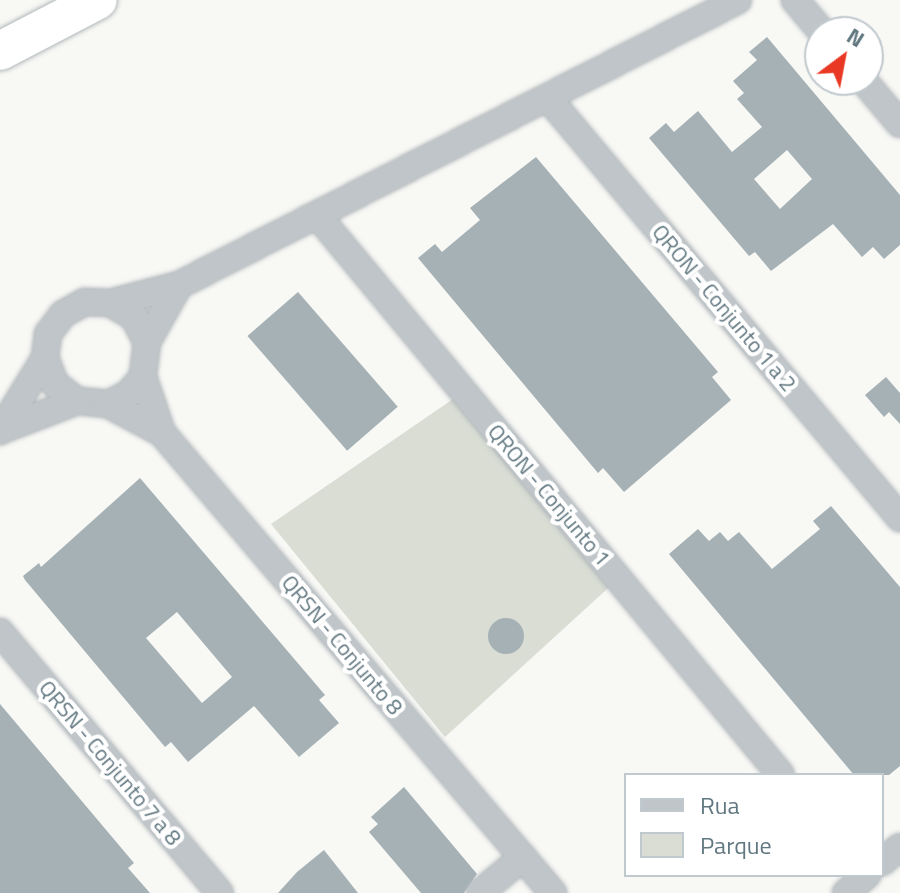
<!DOCTYPE html>
<html>
<head>
<meta charset="utf-8">
<style>
	body { margin:0 }
	#map { position:relative; width:900px; height:893px; overflow:hidden; background:#f8f8f5; font-family:"Titillium Web",sans-serif }
	div>[style] { position:absolute }
	[style*='--x'] { left:calc(var(--x)*1px); top:calc(var(--y)*1px); width:calc(var(--w)*1px); rotate:calc(var(--a)*1deg) }
	.green>* { inset:0; background:#d9ddd4 }
	.building>* { inset:0; background:#a5b1b5; transform-origin:0 0 }
	.round { border-radius:50% }
	.roads { filter:drop-shadow(0 0 2px #b2b8bb) drop-shadow(0 0 2px #b2b8bb) }
	.minor>* { height:26px; margin:-13px; padding:0 13px; transform-origin:13px; border-radius:13px; background:#bfc5c8 }
	.highway>* { height:38px; margin:-19px; padding:0 19px; transform-origin:19px; border-radius:19px; background:#fff }
	span { translate:-50% -50%; white-space:nowrap; text-align:center; line-height:1.15; -webkit-text-stroke:8px #fff; paint-order:stroke }
	.street-label { font-size:22px; color:#627881 }
	.legend { position:absolute; left:624px; top:773px; width:260px; height:104px; box-sizing:border-box; background:#fff; border:2px solid #c0c9cd; margin:0; padding:10px 14px; list-style:none; font-size:24px; color:#627881 }
	.legend li { display:flex; align-items:center; gap:16px; height:40px }
	.legend b { width:40px; border:2px solid #c0c9cd }
	.north { position:absolute; left:804px; top:16px; width:80px; height:80px; box-sizing:border-box; background:#fff; border:2px solid #c0c9cd; border-radius:50%; rotate:32deg; font-size:22px; font-weight:700; line-height:32px; text-align:center; color:#627881 }
	.north::after { content:''; display:block; margin:auto; width:28px; height:36px; background:#e93925; clip-path:polygon(50% 0,100% 100%,50% 72%,0 100%) }
</style>
</head>
<body>
<div id="map">
	<div class="green">
		<div style="clip-path:polygon(456px 397px,617px 580px,445px 737px,271px 524px)"></div>
	</div>
	<div class="building">
		<div style="clip-path:polygon(evenodd,767px 37px,900px 195px,900px 245px,884px 259px,873px 247px,862px 257px,833px 224px,771px 271px,755px 252px,749px 256px,649px 138px,666px 123px,674px 132px,698px 111px,732px 152px,762px 127px,737px 99px,744px 93px,733px 81px,757px 60px,749px 52px,767px 37px,787px 150px,812px 179px,780px 209px,754px 179px,787px 150px)"></div>
		<div style="clip-path:polygon(536px 157px,718px 372px,712px 377px,731px 400px,624px 492px,603px 468px,598px 473px,418px 258px,435px 244px,442px 252px,480px 220px,470px 208px)"></div>
		<div style="left:298px;top:292px;width:152px;height:67px;rotate:49deg"></div>
		<div style="clip-path:polygon(886px 377px,900px 393px,900px 424px,889px 412px,884px 417px,865px 395px)"></div>
		<div style="clip-path:polygon(evenodd,140px 478px,325px 695px,319px 700px,339px 723px,299px 757px,254px 706px,188px 762px,171px 742px,165px 747px,25px 580px,23px 576px,39px 563px,41px 567px,140px 478px,177px 612px,232px 677px,202px 703px,146px 638px,177px 612px)"></div>
		<div style="clip-path:polygon(831px 506px,900px 587px,900px 766px,889px 775px,854px 775px,669px 554px,698px 529px,709px 541px,720px 532px,728px 541px,739px 532px,772px 569px,820px 529px,813px 521px)"></div>
		<div class="round" style="left:488px;top:618px;width:36px;height:36px"></div>
		<div style="clip-path:polygon(0 704px,134px 863px,128px 868px,150px 893px,0 893px)"></div>
		<div style="clip-path:polygon(404px 787px,477px 874px,464px 893px,421px 893px,369px 832px,378px 824px,371px 817px)"></div>
		<div style="clip-path:polygon(324px 850px,358px 893px,278px 893px,297px 872px)"></div>
	</div>
	<div class="roads">
		<div class="minor">
			<div style="--x:795;--y:0;--w:42;--a:49.8"></div>
			<div style="--x:863;--y:80;--w:57;--a:49.9"></div>
			<div style="--x:548;--y:98;--w:548;--a:50.03"></div>
			<div style="--x:317;--y:215;--w:727;--a:50.36"></div>
			<div style="--x:110;--y:303;--w:28;--a:30"></div>
			<div style="--x:134;--y:317;--w:28;--a:63"></div>
			<div style="--x:147;--y:342;--w:35;--a:97"></div>
			<div style="--x:143;--y:377;--w:23;--a:131"></div>
			<div style="--x:128;--y:394;--w:22;--a:153"></div>
			<div style="--x:108;--y:404;--w:31;--a:-174"></div>
			<div style="--x:77;--y:401;--w:28;--a:-142"></div>
			<div style="--x:55;--y:384;--w:28;--a:-111"></div>
			<div style="--x:45;--y:358;--w:24;--a:-83"></div>
			<div style="--x:48;--y:334;--w:25;--a:-53"></div>
			<div style="--x:63;--y:314;--w:25;--a:-29"></div>
			<div style="--x:85;--y:302;--w:25;--a:2"></div>
			<div style="--x:110;--y:303;--w:71;--a:-14.6"></div>
			<div style="--x:179;--y:285;--w:627;--a:-27.01"></div>
			<div style="--x:147;--y:342;--w:65;--a:-60.7"></div>
			<div style="--x:143;--y:377;--w:59;--a:71.3"></div>
			<div style="--x:108;--y:404;--w:61;--a:28.2"></div>
			<div style="--x:162;--y:433;--w:604;--a:49.64"></div>
			<div style="--x:1;--y:430;--w:81;--a:-20.9"></div>
			<div style="--x:0;--y:431;--w:86;--a:-58.3"></div>
			<div style="--x:0;--y:632;--w:341;--a:49.9"></div>
			<div style="--x:882;--y:862;--w:23;--a:-40"></div>
			<div style="--x:480;--y:893;--w:56;--a:-39.9"></div>
			<div style="--x:846;--y:893;--w:28;--a:-41"></div>
		</div>
		<div class="highway">
			<div style="--x:0;--y:51;--w:110;--a:-27.5"></div>
		</div>
	</div>
	<div class="street-label">
		<span style="left:724px;top:308px;rotate:50deg">QRON - Conjunto 1 a 2</span>
		<span style="left:549px;top:495px;rotate:50deg">QRON - Conjunto 1</span>
		<span style="left:342px;top:645px;rotate:50deg">QRSN - Conjunto 8</span>
		<span style="left:110px;top:763px;rotate:50deg">QRSN - Conjunto 7 a 8</span>
	</div>
	<ul class="legend">
	<li><b style="height:10px;background:#bfc5c8"></b>Rua</li>
	<li><b style="height:22px;background:#d9ddd4"></b>Parque</li>
	</ul>
	<div class="north">N</div>
</div>
</body>
</html>
